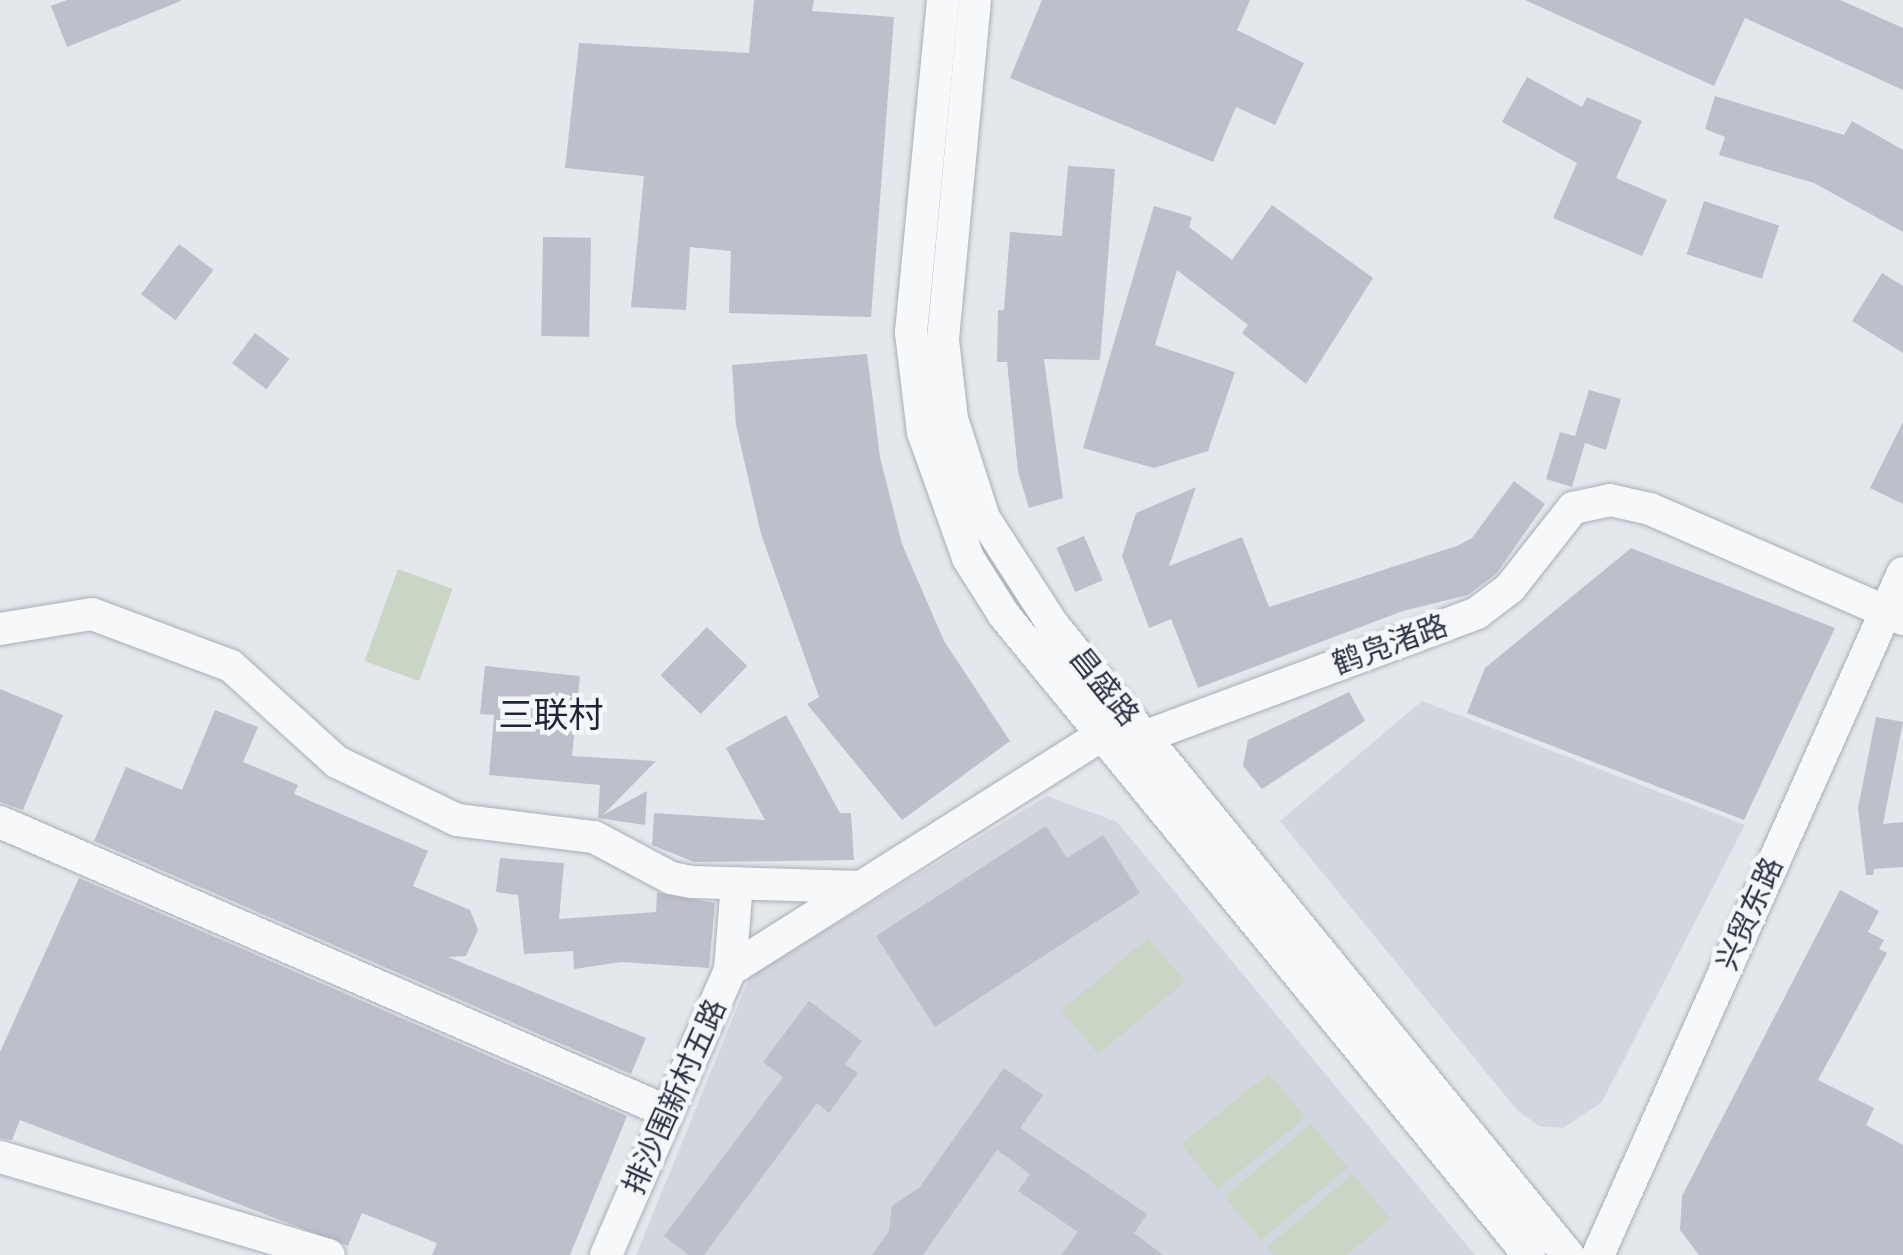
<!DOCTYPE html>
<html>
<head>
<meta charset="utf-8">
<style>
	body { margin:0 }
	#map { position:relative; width:1903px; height:1255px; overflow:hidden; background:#e4e7ec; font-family:Poppins,"Noto Sans SC",sans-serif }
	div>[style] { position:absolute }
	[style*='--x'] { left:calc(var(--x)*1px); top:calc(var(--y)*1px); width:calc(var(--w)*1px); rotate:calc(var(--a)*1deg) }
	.built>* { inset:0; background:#d2d6de }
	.green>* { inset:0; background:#c9d6c5; transform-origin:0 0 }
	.building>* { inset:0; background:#bbc0ca; transform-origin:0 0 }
	.roads { filter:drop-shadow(0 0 2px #a9aeb7) drop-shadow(0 0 2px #a9aeb7) }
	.minor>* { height:32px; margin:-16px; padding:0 16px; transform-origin:16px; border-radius:16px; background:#f7f8fa }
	span { translate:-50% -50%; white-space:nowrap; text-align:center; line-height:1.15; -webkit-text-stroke:9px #f4f6f9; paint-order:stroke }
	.street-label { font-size:30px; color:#2b3445 }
	.quarter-label { font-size:35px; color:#1d2536 }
</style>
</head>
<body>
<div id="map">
	<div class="built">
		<div style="clip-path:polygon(1422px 701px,1745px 825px,1602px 1102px,1563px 1128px,1539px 1126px,1518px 1111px,1280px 821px)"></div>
		<div style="clip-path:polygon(1047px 796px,1117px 822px,1475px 1255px,636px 1255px,750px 976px)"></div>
	</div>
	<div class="green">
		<div style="left:398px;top:569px;width:58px;height:98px;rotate:20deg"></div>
		<div style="left:1148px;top:938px;width:57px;height:113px;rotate:50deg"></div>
		<div style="left:1269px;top:1073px;width:58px;height:113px;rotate:51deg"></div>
		<div style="left:1311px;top:1124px;width:57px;height:113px;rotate:50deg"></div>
		<div style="clip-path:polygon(1353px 1174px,1390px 1219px,1347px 1255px,1274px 1255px,1267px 1247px)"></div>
	</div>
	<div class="building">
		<div style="clip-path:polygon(67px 0,180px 0,181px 1px,67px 47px,51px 6px)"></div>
		<div style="clip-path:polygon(754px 0,814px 0,812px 11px,894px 17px,871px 317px,729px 313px,731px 251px,690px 247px,686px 310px,631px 307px,644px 176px,565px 168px,579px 43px,749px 53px)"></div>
		<div style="clip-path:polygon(1042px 0,1250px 0,1237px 30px,1304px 63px,1275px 125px,1236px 107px,1213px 162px,1010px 78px)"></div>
		<div style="clip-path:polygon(1525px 0,1840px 0,1903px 28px,1903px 90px,1745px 18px,1714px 86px)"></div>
		<div style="clip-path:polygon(1527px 77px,1582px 107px,1587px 97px,1642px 121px,1616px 178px,1667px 200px,1642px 256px,1553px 218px,1577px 163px,1502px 122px)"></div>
		<div style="clip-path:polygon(1715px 96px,1844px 135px,1852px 121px,1903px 150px,1903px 232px,1814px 183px,1719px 155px,1725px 137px,1705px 129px)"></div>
		<div style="clip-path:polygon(1068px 166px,1115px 169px,1100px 360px,1044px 359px,1063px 498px,1029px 508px,1018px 472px,1007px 362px,997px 362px,998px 310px,1004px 310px,1010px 232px,1062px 236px)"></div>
		<div style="left:1704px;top:201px;width:79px;height:56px;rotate:18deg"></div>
		<div style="clip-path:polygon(1272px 205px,1373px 278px,1306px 384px,1242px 333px,1248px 325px,1177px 270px,1155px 345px,1235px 372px,1208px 451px,1154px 468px,1083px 448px,1154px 206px,1192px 217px,1189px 227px,1232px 260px)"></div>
		<div style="left:543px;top:237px;width:48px;height:99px;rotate:1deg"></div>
		<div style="left:179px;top:244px;width:43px;height:63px;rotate:37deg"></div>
		<div style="clip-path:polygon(1882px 273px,1903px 286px,1903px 353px,1852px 321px)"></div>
		<div style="left:255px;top:333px;width:43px;height:38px;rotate:37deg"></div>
		<div style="clip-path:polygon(867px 354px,880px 457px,902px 544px,944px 641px,1010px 741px,902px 820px,807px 704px,819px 697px,761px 534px,736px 425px,732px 365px)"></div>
		<div style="clip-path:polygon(1589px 390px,1621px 399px,1606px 450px,1585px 443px,1572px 487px,1546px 479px,1560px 432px,1575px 436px)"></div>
		<div style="clip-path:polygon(1903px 422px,1903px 504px,1870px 488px)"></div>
		<div style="clip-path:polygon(1514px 481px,1545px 504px,1496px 574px,1468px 595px,1403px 611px,1198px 688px,1171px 619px,1149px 628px,1122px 556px,1136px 513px,1196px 487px,1169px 566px,1242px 537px,1269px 607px,1457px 546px,1472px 538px)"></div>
		<div style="left:1084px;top:536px;width:48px;height:30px;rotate:67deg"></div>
		<div style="clip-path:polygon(1631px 548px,1835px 628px,1744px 820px,1467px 713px,1485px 668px)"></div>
		<div style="left:707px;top:627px;width:56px;height:67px;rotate:44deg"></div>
		<div style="clip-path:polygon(485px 666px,580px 676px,572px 756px,656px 761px,603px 815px,647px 791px,645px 825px,598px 818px,600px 785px,489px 775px,494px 715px,480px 714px)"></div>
		<div style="clip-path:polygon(0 689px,63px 715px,23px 810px,0 802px)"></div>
		<div style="clip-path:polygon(1349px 692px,1365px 721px,1262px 789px,1243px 766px,1248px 740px)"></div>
		<div style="clip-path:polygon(215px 710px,258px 727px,243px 762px,298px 785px,294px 794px,428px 851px,413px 886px,470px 910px,478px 930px,466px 956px,448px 957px,646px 1038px,631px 1074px,94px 841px,126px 767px,182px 790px)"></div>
		<div style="clip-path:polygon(786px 715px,840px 813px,851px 813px,854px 860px,694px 862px,652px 845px,654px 813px,765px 820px,726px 748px)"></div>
		<div style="clip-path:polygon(1876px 717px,1903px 722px,1883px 824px,1903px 822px,1903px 867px,1874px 869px,1873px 875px,1866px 875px,1858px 808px)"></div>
		<div style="clip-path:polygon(1046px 826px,1067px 858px,1103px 835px,1140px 893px,935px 1027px,876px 936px)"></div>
		<div style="clip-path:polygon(500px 858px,564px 863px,559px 919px,656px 912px,657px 893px,715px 903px,709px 968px,621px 962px,574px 969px,573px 951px,524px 954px,518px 895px,496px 892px)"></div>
		<div style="clip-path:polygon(79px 878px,627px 1116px,570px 1255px,432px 1255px,437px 1243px,362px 1213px,348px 1246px,20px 1120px,12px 1140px,0 1138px,0 1052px)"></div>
		<div style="clip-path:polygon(1840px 890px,1879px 911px,1868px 932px,1884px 940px,1879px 949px,1887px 953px,1818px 1080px,1874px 1108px,1866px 1125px,1903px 1145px,1903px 1255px,1699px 1255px,1680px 1230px,1682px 1196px)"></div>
		<div style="clip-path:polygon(809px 1001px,862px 1041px,845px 1064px,858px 1073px,829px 1113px,817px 1103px,704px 1255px,689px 1255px,664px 1236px,783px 1077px,763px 1062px)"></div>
		<div style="clip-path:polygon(1004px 1068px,1043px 1095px,1020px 1128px,1147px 1214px,1134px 1233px,1163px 1255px,1061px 1255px,1078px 1232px,1018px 1191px,1030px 1174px,997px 1150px,923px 1255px,872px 1255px,889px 1231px,892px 1206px,919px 1188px)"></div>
	</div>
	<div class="roads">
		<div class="minor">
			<div style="--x:943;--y:0;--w:334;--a:95.5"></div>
			<div style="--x:911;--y:332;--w:101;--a:83.2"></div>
			<div style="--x:923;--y:432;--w:134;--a:70.3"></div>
			<div style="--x:968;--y:558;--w:67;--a:57.7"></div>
			<div style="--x:1004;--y:615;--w:828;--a:50.64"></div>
			<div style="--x:975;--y:0;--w:342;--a:95.4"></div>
			<div style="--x:943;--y:340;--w:80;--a:83.5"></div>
			<div style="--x:952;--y:419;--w:104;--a:72.1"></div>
			<div style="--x:984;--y:518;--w:127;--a:57.2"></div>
			<div style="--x:1053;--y:625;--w:814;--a:50.74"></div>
			<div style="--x:0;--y:629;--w:93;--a:-9.3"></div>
			<div style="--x:92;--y:614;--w:148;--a:20.5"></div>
			<div style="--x:231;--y:666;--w:143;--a:42.2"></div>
			<div style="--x:337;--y:762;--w:133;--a:25.8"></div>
			<div style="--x:457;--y:820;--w:138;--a:7.1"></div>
			<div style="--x:594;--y:837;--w:87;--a:28"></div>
			<div style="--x:671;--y:878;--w:21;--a:11"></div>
			<div style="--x:692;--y:882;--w:169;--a:1.7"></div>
			<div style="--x:0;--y:822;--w:728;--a:23.47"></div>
			<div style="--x:730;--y:970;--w:87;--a:-85.4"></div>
			<div style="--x:0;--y:1157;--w:343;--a:16.6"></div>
			<div style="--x:606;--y:1255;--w:311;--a:-66.5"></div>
			<div style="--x:730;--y:970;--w:440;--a:-32.3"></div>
			<div style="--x:1102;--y:735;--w:42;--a:2.7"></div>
			<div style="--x:1144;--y:737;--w:355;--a:-20.4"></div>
			<div style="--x:1477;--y:613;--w:41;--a:-37.1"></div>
			<div style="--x:1510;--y:588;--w:102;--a:-51.8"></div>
			<div style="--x:1573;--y:508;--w:38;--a:-12"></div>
			<div style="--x:1610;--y:500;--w:41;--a:12.7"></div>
			<div style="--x:1650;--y:509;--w:276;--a:23.5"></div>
			<div style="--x:1598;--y:1255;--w:747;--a:-65.91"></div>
		</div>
	</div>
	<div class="street-label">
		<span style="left:1390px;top:645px;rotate:-20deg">鹤凫渚路</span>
		<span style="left:1104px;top:687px;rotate:51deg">昌盛路</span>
		<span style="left:1750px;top:914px;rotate:-66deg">兴贸东路</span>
		<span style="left:675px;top:1097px;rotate:-66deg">排沙围新村五路</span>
	</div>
	<div class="quarter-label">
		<span style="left:551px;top:715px">三联村</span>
	</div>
</div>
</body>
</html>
